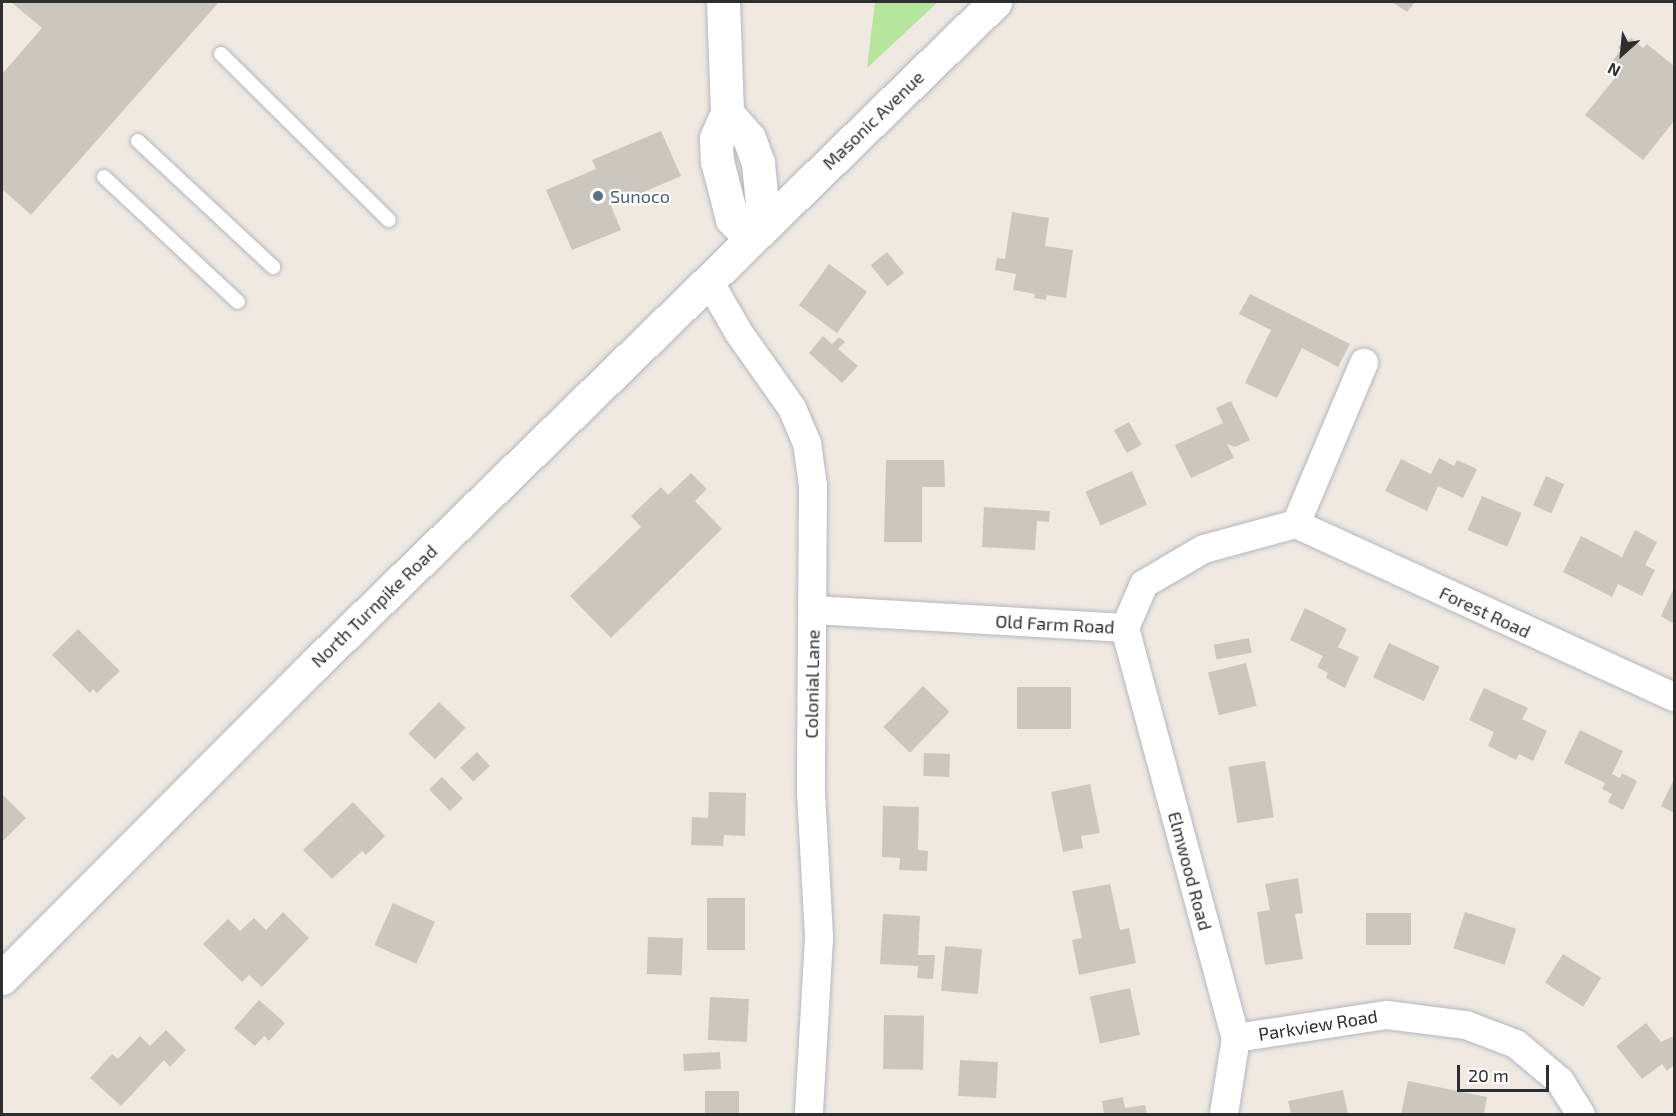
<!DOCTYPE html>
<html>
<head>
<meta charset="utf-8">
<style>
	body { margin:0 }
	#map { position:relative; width:1676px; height:1116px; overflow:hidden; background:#efe9e1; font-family:"Exo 2",sans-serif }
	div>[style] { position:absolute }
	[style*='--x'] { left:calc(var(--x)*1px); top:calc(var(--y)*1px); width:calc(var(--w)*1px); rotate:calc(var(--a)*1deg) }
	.green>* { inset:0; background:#b6e59e }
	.building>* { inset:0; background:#cbc7bf; transform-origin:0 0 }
	.roads { filter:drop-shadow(0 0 2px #b4b7c1) drop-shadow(0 0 2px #b4b7c1) }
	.lane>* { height:14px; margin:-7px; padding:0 7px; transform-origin:7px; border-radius:7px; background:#fff }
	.street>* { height:28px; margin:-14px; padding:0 14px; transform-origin:14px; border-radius:14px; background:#fff }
	.secondary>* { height:33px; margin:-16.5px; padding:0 16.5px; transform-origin:16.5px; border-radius:16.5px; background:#fff }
	.dots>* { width:16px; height:16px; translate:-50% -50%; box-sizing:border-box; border:3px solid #fff; border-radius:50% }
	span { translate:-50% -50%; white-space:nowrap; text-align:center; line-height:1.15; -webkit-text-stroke:4.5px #fff; paint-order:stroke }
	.street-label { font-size:18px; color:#2e2e2e }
	.service-label { font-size:18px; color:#4e5e75 }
	.left { translate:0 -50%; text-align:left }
	.frame { position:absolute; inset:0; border:3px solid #2e2e2e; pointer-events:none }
	.north { position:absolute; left:1592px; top:24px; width:60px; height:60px; -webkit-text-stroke:4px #fff; paint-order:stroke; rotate:207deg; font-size:16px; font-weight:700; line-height:24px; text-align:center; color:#2e2e2e }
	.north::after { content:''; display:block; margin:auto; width:21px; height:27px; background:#2e2e2e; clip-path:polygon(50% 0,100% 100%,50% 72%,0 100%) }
	.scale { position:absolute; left:1457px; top:1065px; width:92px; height:27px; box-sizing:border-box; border:3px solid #2e2e2e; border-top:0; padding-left:8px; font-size:18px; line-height:21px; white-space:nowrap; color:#2e2e2e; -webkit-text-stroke:4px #fff; paint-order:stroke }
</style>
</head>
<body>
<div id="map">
	<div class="green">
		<div style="clip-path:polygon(875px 2px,938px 2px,867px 68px)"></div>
	</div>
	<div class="building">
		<div style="clip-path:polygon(11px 2px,219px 2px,31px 215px,2px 189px,2px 74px,42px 28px)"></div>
		<div style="clip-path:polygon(1392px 2px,1415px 2px,1407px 12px)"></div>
		<div style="clip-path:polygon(1631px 38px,1643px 48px,1647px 44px,1674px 66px,1674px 121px,1643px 160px,1585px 115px,1619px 73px,1609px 65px,1621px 50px,1618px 47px)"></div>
		<div style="clip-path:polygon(661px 131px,681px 176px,611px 206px,621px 230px,572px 250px,546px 190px,596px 169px,592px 160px)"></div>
		<div style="clip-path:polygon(1012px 212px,1049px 218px,1045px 246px,1073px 250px,1066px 298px,1047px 295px,1046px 300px,1034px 298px,1035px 294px,1013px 290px,1016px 274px,995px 270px,997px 258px,1005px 259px)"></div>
		<div style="left:887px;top:252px;width:27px;height:21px;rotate:51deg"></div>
		<div style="left:829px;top:264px;width:47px;height:51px;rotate:36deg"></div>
		<div style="clip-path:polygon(1250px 294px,1350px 344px,1338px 367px,1302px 348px,1277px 398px,1245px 383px,1271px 330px,1239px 314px)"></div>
		<div style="clip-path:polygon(823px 336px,832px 344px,839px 337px,845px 342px,838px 349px,858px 366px,842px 383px,809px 353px)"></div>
		<div style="clip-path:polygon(1231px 401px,1250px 440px,1235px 447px,1227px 444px,1234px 458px,1191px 478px,1175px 445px,1223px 423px,1216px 408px)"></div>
		<div style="left:1129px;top:422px;width:26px;height:17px;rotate:61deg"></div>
		<div style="clip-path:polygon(1439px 458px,1454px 466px,1457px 460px,1477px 469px,1463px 498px,1438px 486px,1427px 511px,1385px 491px,1401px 459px,1431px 474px)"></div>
		<div style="clip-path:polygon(886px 460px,944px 460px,945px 487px,922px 487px,922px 542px,884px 542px)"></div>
		<div style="left:1132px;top:471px;width:37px;height:51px;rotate:66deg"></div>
		<div style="clip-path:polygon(691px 473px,707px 489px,695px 501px,722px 529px,611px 638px,570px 596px,641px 527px,631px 516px,661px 487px,668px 495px)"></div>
		<div style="left:1546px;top:476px;width:20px;height:32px;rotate:24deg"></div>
		<div style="left:1482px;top:496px;width:43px;height:37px;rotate:23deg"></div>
		<div style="clip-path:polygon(984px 507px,1050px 511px,1049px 522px,1037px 521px,1035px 550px,982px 547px)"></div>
		<div style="clip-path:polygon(1635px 530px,1657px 542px,1645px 565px,1655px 570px,1642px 596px,1618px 584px,1612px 597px,1563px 572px,1581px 536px,1622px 557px)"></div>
		<div style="clip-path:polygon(1674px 588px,1674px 624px,1661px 616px)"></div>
		<div style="clip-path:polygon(1305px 608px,1347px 629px,1338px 647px,1359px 657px,1345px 688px,1326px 678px,1328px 673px,1317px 667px,1323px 656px,1290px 640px)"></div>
		<div style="clip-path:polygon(78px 629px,120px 671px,97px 693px,93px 689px,90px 693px,52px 655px)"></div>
		<div style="left:1249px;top:638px;width:15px;height:36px;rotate:79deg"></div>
		<div style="left:1389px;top:643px;width:56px;height:38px;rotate:25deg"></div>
		<div style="left:1246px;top:663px;width:44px;height:39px;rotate:76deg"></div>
		<div style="left:923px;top:686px;width:37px;height:57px;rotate:44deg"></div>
		<div style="left:1017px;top:687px;width:54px;height:42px"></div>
		<div style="clip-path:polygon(1484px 688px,1528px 708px,1522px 719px,1547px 731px,1533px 761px,1519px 754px,1516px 760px,1488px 746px,1494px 732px,1469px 720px)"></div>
		<div style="left:439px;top:702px;width:37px;height:44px;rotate:44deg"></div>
		<div style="clip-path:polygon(1580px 730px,1623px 751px,1612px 774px,1620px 778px,1622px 773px,1637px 781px,1623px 810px,1608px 802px,1612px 794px,1602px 789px,1605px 783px,1564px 763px)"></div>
		<div style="left:477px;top:752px;width:19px;height:23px;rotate:47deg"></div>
		<div style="left:924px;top:753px;width:26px;height:23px;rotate:2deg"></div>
		<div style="left:1265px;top:761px;width:57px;height:37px;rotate:81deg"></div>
		<div style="left:442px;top:777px;width:30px;height:18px;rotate:46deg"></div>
		<div style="clip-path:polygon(1674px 779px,1674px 813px,1661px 806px)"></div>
		<div style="clip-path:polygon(1090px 784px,1100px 833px,1081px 836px,1083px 848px,1063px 852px,1051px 792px)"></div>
		<div style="clip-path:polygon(709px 792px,746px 793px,745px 836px,724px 835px,723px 846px,691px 845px,692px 817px,708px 818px)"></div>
		<div style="clip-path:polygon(2px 794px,26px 818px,2px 842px)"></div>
		<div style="clip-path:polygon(353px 802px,385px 836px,366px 855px,362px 851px,332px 879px,303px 850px)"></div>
		<div style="clip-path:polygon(883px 806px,919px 807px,918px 850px,928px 851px,927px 871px,899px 870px,900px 858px,882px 857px)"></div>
		<div style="clip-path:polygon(1298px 878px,1303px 913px,1295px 914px,1303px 959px,1265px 965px,1257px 912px,1270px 910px,1265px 884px)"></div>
		<div style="clip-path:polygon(1110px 884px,1120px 930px,1129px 928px,1136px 963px,1079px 975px,1072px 940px,1082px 938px,1072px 891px)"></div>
		<div style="left:707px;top:898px;width:38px;height:52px"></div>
		<div style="left:393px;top:903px;width:46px;height:46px;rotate:24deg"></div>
		<div style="clip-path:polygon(283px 912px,309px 938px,262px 987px,249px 975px,242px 982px,203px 944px,228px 919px,240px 931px,254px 918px,266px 930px)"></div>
		<div style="left:1465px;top:912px;width:54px;height:38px;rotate:18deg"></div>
		<div style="left:1366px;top:913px;width:45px;height:32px"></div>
		<div style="clip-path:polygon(883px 914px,920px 916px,918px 955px,935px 955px,933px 979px,917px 978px,918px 966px,880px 964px)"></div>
		<div style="left:648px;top:937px;width:35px;height:37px;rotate:2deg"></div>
		<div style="left:945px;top:946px;width:37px;height:45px;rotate:5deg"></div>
		<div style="left:1563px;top:954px;width:45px;height:34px;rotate:32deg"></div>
		<div style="left:1130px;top:988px;width:48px;height:41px;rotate:78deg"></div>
		<div style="left:710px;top:997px;width:39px;height:43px;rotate:3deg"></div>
		<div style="clip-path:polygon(259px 1000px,285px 1023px,269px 1041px,264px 1036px,255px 1046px,234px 1028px)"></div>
		<div style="left:884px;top:1015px;width:40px;height:54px;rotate:1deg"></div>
		<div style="clip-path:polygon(1646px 1023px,1661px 1042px,1674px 1036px,1674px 1065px,1667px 1071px,1662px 1064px,1642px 1079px,1616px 1046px)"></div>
		<div style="clip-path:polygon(166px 1030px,186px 1050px,170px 1067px,164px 1060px,121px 1106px,90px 1078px,112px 1054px,118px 1059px,140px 1036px,150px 1046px)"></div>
		<div style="left:720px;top:1052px;width:17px;height:37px;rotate:87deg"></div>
		<div style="left:960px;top:1060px;width:38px;height:36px;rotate:3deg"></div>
		<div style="clip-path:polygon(1408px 1081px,1487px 1097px,1484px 1114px,1401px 1114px)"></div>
		<div style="clip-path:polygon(1343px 1090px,1348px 1114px,1291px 1114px,1288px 1101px)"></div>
		<div style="left:705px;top:1091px;width:34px;height:23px"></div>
		<div style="clip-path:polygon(1123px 1097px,1125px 1108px,1145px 1105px,1147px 1114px,1104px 1114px,1102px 1101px)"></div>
	</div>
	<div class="roads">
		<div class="lane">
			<div style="--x:221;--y:54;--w:236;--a:44.7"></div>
			<div style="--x:138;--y:141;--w:185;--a:43"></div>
			<div style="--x:104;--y:177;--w:183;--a:43"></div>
		</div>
		<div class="street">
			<div style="--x:709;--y:281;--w:60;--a:60"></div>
			<div style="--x:739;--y:333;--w:92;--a:54.8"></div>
			<div style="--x:792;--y:408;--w:38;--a:67"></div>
			<div style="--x:807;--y:443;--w:43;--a:82.1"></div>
			<div style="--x:813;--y:486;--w:307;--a:90.4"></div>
			<div style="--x:811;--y:793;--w:145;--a:86.8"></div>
			<div style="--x:819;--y:938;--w:176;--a:93.3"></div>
			<div style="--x:1296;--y:524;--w:416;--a:24.6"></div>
			<div style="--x:813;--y:610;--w:313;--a:3.3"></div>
			<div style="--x:1125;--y:628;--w:48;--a:-66.6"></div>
			<div style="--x:1144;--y:584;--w:69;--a:-30.3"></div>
			<div style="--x:1204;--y:549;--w:95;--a:-15.2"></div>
			<div style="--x:1296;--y:524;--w:175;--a:-67.1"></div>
			<div style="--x:1125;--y:628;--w:425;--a:74.9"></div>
			<div style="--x:1236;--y:1038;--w:77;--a:99"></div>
			<div style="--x:1236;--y:1038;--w:153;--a:-8.7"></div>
			<div style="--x:1387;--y:1015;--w:80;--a:7.2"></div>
			<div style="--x:1466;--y:1025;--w:53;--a:20.8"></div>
			<div style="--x:1516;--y:1044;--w:57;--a:40.1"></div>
			<div style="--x:1560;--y:1081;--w:39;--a:58"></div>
		</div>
		<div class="secondary">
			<div style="--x:723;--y:2;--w:111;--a:87.9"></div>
			<div style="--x:727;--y:113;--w:27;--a:114"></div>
			<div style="--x:716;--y:138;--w:23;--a:88"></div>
			<div style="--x:717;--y:161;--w:60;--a:75.5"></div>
			<div style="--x:732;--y:219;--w:27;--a:45"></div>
			<div style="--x:727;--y:113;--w:33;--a:49"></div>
			<div style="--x:749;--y:138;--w:27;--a:70"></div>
			<div style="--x:758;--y:163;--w:41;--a:84.4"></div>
			<div style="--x:762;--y:204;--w:34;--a:107"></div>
			<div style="--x:2;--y:978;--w:445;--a:-45.1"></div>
			<div style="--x:316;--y:663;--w:948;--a:-44.23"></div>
		</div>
	</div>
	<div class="dots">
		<div style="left:598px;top:196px;background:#5c6f8a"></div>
	</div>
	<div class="street-label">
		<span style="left:873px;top:120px;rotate:-44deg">Masonic Avenue</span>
		<span style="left:374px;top:606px;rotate:-44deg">North Turnpike Road</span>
		<span style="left:1485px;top:612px;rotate:25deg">Forest Road</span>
		<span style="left:1055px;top:624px;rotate:3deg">Old Farm Road</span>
		<span style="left:812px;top:684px;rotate:-89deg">Colonial Lane</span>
		<span style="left:1190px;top:871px;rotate:75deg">Elmwood Road</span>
		<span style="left:1318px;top:1025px;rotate:-9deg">Parkview Road</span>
	</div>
	<div class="service-label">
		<span class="left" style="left:610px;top:196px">Sunoco</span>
	</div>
	<div class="frame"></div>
	<div class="north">N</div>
	<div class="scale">20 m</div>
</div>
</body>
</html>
